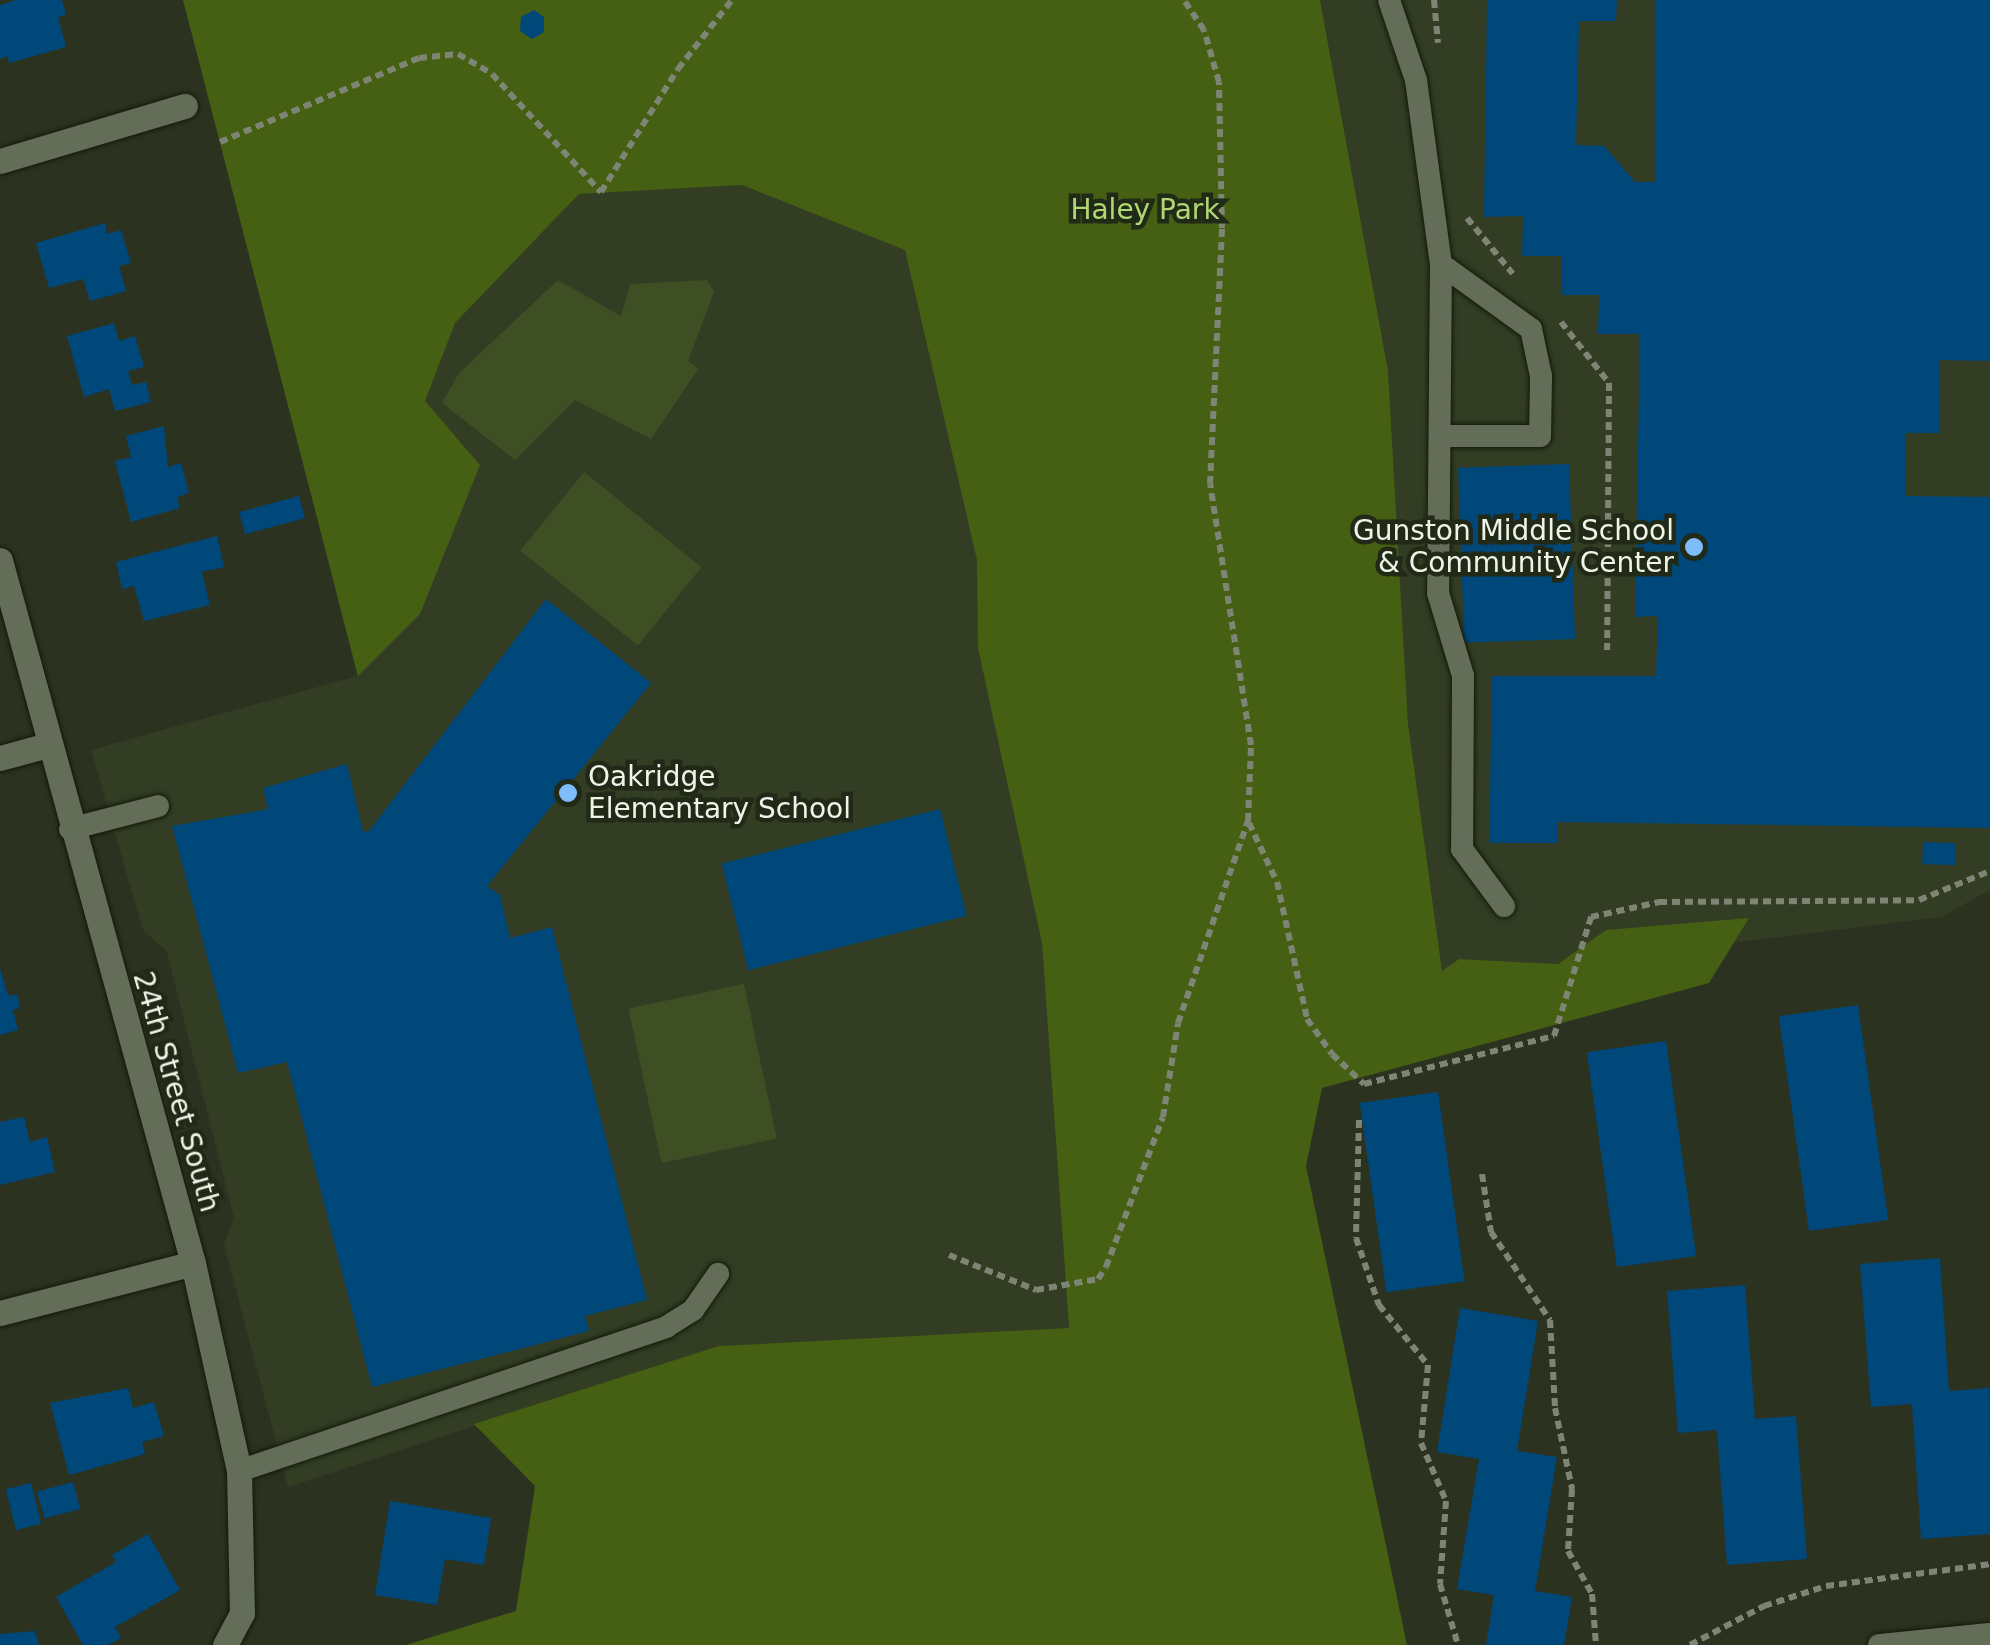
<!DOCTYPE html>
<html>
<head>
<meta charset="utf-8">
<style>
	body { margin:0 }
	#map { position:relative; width:1990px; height:1645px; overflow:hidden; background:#2b3320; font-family:"DejaVu Sans",sans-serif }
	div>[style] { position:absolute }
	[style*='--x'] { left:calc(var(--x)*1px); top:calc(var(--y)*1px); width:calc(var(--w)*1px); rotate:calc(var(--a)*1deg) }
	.built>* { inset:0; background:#323d24 }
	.green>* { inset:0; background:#3e5023; transform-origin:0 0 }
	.forest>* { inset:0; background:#455f13 }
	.building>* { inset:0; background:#00477a; transform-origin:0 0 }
	.path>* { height:6px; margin-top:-3px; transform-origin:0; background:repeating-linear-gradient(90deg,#7e8575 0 8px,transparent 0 13px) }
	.roads { filter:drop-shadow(0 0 2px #131a09) drop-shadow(0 0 2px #131a09) }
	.lane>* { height:22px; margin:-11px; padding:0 11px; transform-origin:11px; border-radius:11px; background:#636d58 }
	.street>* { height:25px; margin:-12.5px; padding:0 12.5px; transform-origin:12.5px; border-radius:12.5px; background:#636d58 }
	.dots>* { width:28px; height:28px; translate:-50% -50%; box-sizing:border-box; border:5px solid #212917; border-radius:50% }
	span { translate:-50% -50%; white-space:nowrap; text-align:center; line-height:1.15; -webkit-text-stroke:9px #212917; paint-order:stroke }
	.park-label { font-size:28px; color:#afd773 }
	.poi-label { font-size:28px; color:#eff4e8 }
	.right { translate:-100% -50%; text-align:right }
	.left { translate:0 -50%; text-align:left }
	.street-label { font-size:28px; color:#eff4e8 }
</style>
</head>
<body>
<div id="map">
	<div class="built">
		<div style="clip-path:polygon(1320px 0,1990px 0,1990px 890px,1941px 917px,1558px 964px,1459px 959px,1442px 972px,1408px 723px,1388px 370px)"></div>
		<div style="clip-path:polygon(760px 184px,930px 210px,1018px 597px,1069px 1328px,719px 1346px,288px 1487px,224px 1244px,234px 1218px,167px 952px,143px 930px,91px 750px,357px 676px,297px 436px,455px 322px,579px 194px)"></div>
	</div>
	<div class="green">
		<div style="clip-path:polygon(558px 280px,621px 316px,630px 284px,707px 280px,714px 292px,688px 361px,698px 369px,651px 439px,575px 400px,515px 460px,442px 403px,459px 373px)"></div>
		<div style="left:584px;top:472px;width:151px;height:101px;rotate:39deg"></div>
		<div style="left:744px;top:984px;width:158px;height:118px;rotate:78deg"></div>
	</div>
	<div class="forest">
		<div style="clip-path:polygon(183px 0,1320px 0,1388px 370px,1408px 723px,1442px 971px,1459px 959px,1558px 964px,1606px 930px,1749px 918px,1709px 983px,1322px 1088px,1306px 1166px,1407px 1645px,406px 1645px,516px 1611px,535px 1486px,474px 1424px,719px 1346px,1069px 1328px,1042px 943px,978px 648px,977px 560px,905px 250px,742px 185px,579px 194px,455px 323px,425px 401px,480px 465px,420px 614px,358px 676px)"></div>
	</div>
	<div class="building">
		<div style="clip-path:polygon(16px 0,62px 0,66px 15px,58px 17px,66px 47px,9px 63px,7px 56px,0 59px,0 5px)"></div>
		<div style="clip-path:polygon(1487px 0,1617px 0,1616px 21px,1579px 21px,1576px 145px,1604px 146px,1635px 182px,1655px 182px,1655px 0,1990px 0,1990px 361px,1940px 360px,1940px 433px,1906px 433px,1906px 496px,1990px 497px,1990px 828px,1558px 822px,1557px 843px,1489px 843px,1492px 676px,1656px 676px,1658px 616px,1635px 617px,1640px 334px,1598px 334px,1599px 295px,1561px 295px,1562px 256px,1522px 256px,1523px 216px,1484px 217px)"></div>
		<div style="clip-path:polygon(534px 10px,544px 17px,544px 32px,532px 39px,520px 31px,521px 17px)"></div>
		<div style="clip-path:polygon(105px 223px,107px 234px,121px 230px,131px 263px,119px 266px,126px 291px,90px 301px,83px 279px,49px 288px,36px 243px)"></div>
		<div style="clip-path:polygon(114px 323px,119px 341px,135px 336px,144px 367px,128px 371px,132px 385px,146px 382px,151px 402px,115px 411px,109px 389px,84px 397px,67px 336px)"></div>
		<div style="clip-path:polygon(164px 426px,168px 467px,181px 463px,189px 493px,177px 497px,180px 508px,131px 522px,115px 461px,131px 457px,126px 436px)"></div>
		<div style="left:1569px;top:464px;width:175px;height:111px;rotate:88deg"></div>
		<div style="left:299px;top:496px;width:23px;height:62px;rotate:75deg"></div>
		<div style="clip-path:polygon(217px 536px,224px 567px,202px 572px,210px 605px,144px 621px,134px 586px,122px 589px,116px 562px)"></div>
		<div style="clip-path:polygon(546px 599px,651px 683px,487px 886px,500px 895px,510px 938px,552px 927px,647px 1300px,585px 1316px,589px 1331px,372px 1387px,287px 1062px,238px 1073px,172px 826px,268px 809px,263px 788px,347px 764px,363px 832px,369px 831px)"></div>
		<div style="left:940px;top:809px;width:110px;height:225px;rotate:76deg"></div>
		<div style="left:1923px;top:842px;width:33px;height:22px;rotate:2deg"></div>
		<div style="clip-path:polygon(0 968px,8px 996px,17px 994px,20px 1008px,13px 1010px,18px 1030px,0 1035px)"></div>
		<div style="left:1858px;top:1005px;width:217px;height:80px;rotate:82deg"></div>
		<div style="left:1666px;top:1041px;width:217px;height:80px;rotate:82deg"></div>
		<div style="left:1438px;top:1092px;width:191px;height:79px;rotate:82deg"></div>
		<div style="clip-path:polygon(24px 1117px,30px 1142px,47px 1137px,55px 1172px,0 1185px,0 1122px)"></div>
		<div style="clip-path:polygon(1940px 1258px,1949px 1391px,1989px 1388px,1990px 1534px,1921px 1539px,1912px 1404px,1871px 1407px,1860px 1264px)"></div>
		<div style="clip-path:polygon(1745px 1285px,1755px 1419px,1796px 1416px,1807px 1559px,1727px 1565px,1717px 1430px,1678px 1433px,1667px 1291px)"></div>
		<div style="clip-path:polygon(1460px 1308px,1538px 1321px,1517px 1451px,1557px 1457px,1535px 1591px,1572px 1597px,1564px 1645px,1486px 1645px,1494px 1595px,1457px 1589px,1479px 1459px,1437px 1452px)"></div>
		<div style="clip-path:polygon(128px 1388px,133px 1408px,154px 1402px,164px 1436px,142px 1442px,145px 1454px,69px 1475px,50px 1403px)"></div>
		<div style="left:73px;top:1482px;width:28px;height:37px;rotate:75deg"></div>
		<div style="left:31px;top:1483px;width:42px;height:26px;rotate:76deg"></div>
		<div style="clip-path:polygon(390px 1501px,491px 1518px,484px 1565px,445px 1559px,437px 1605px,375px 1595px)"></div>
		<div style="clip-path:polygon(148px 1534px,180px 1590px,115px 1627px,121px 1638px,108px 1645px,83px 1645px,56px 1597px,116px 1562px,112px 1555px)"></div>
		<div style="clip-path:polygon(35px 1631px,39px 1645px,0 1645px,0 1634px)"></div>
	</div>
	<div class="path">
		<div style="--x:1434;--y:0;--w:43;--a:84.7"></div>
		<div style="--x:220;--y:142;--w:216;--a:-22.9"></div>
		<div style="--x:419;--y:58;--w:39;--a:-6"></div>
		<div style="--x:458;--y:54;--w:39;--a:30"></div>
		<div style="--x:492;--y:74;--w:161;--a:47.3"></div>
		<div style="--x:601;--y:192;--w:145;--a:-58"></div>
		<div style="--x:678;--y:69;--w:88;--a:-52"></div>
		<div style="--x:1467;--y:218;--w:72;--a:50.6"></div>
		<div style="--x:1561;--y:322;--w:78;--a:51.8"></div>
		<div style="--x:1609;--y:383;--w:267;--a:90.4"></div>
		<div style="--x:1249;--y:823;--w:65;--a:64.6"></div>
		<div style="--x:1277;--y:882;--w:140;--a:77.6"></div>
		<div style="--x:1307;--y:1019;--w:43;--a:54.5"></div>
		<div style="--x:1332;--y:1054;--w:44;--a:43.2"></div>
		<div style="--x:1364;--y:1084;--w:196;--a:-14.2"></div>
		<div style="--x:1554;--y:1036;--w:125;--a:-72.7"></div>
		<div style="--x:1591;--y:917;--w:70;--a:-12.4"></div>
		<div style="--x:1659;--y:902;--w:260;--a:-0.4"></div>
		<div style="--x:1919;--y:900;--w:77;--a:-22.2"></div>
		<div style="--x:1359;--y:1120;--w:118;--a:91.5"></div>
		<div style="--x:1356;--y:1238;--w:71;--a:71.1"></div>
		<div style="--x:1379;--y:1305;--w:77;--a:50.8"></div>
		<div style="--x:1428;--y:1365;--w:78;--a:95.1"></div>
		<div style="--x:1421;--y:1443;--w:63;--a:66.7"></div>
		<div style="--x:1446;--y:1501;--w:83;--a:94.1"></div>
		<div style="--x:1440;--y:1584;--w:64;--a:73.6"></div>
		<div style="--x:1482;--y:1174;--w:59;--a:81.2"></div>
		<div style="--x:1491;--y:1232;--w:106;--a:56.2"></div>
		<div style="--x:1550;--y:1320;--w:88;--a:86.7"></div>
		<div style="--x:1555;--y:1408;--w:83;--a:78.1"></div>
		<div style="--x:1572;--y:1489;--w:62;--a:93.7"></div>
		<div style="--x:1568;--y:1551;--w:49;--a:60.8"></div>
		<div style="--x:1592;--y:1594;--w:51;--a:85.5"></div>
		<div style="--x:949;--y:1255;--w:94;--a:21.9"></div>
		<div style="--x:1036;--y:1290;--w:63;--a:-10.1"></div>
		<div style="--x:1098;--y:1279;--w:14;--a:-56"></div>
		<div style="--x:1106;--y:1267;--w:160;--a:-69.2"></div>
		<div style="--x:1163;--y:1117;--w:95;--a:-80.9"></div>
		<div style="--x:1178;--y:1023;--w:214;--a:-70.9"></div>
		<div style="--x:1248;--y:821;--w:76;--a:-87.7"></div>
		<div style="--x:1251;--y:745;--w:264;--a:-98.9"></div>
		<div style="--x:1210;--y:484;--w:256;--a:-87.3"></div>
		<div style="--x:1222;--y:228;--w:146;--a:-91.2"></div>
		<div style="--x:1219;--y:82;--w:54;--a:-106.1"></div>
		<div style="--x:1204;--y:30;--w:36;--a:-124"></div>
		<div style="--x:1690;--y:1645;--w:84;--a:-27.8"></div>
		<div style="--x:1764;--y:1606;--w:65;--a:-17.9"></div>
		<div style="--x:1826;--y:1586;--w:165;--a:-7.6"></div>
	</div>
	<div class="roads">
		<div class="lane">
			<div style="--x:1389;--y:0;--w:84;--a:71.4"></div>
			<div style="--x:1416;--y:80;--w:186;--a:82.3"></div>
			<div style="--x:1441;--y:264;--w:329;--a:90.5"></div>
			<div style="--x:1438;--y:593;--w:87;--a:73.2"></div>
			<div style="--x:1463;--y:676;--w:173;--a:90.3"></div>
			<div style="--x:1462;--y:849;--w:71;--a:53.6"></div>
			<div style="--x:1441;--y:436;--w:99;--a:0"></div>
			<div style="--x:1540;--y:436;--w:60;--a:-89"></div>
			<div style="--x:1541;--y:376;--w:48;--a:-102"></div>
			<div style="--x:1531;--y:329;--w:111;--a:-144.2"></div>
			<div style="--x:70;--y:829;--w:91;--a:-14.6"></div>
			<div style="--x:239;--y:1471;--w:451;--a:-18.6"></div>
			<div style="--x:666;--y:1327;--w:32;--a:-32"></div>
			<div style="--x:693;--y:1310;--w:44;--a:-55.2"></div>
			<div style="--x:1879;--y:1645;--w:112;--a:-5.7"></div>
		</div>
		<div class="street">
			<div style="--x:0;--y:161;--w:193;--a:-16.6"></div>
			<div style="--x:0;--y:560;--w:729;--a:74.65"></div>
			<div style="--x:193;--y:1263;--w:213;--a:77.5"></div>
			<div style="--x:239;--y:1471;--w:142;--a:88.8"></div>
			<div style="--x:242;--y:1613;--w:36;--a:118"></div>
			<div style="--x:0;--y:758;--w:50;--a:-15.2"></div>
			<div style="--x:0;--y:1313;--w:199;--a:-14.5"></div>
		</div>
	</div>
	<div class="dots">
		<div style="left:1694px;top:547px;background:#7ebdf9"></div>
		<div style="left:568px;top:793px;background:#7ebdf9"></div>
	</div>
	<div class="park-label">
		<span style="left:1145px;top:210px">Haley Park</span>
	</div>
	<div class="poi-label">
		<span class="right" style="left:1674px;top:547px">Gunston Middle School<br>&amp; Community Center</span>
		<span class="left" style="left:588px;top:793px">Oakridge<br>Elementary School</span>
	</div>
	<div class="street-label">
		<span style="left:176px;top:1092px;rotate:74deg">24th Street South</span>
	</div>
</div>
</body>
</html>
